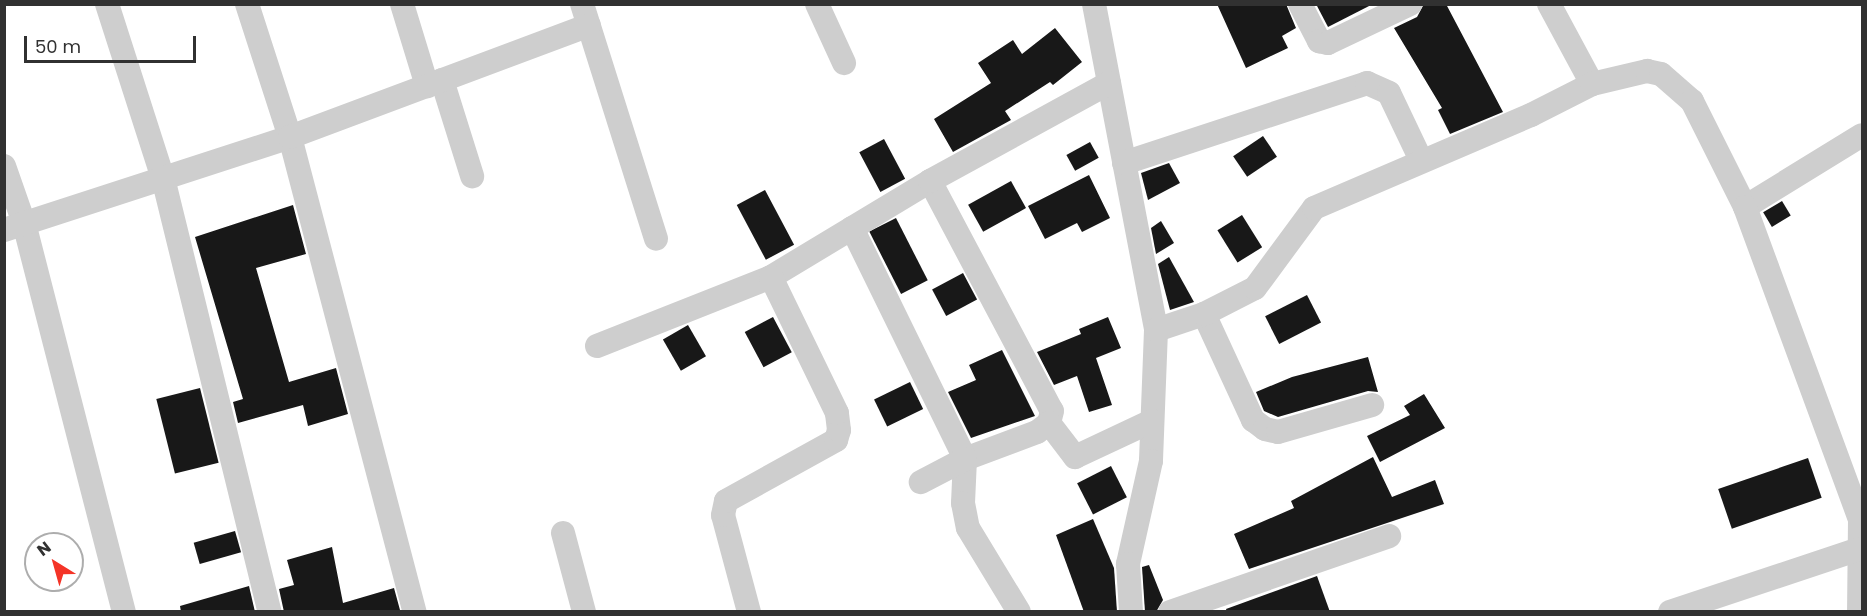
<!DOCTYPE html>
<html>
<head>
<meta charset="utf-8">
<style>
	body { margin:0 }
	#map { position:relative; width:1867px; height:616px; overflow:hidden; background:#fff; font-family:Poppins,sans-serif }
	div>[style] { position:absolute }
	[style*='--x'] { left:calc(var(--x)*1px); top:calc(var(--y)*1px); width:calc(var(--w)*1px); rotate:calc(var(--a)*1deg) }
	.building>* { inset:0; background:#181818; transform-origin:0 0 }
	.minor>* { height:24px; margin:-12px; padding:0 12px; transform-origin:12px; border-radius:12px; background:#cecece }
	span { translate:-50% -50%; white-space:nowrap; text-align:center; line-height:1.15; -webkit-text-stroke:6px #fff; paint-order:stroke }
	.frame { position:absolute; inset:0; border:6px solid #313131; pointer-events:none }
	.north { position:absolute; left:24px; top:532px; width:60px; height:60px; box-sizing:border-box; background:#fff; border:2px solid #adadad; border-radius:50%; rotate:323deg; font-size:16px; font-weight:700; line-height:24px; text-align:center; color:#313131 }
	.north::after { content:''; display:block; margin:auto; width:21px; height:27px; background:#f43427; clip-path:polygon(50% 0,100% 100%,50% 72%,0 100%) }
	.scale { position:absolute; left:24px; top:36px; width:172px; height:27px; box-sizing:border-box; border:3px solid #313131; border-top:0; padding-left:8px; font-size:18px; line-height:21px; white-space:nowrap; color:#313131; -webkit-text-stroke:4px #fff; paint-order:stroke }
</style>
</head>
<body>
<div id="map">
	<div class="building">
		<div style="clip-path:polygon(1217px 4px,1286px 4px,1296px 28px,1282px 36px,1288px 48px,1246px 68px)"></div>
		<div style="clip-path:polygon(1316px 4px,1373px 4px,1328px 27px)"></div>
		<div style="clip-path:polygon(1424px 4px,1446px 4px,1503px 112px,1450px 134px,1438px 110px,1442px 108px,1394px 28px,1417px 17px)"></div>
		<div style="clip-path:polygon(1055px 28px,1082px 62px,1053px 85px,1050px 82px,1005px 111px,1011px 120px,953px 152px,934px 119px,991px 83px,978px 63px,1013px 40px,1022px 54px)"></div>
		<div style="left:1263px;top:136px;width:25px;height:36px;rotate:56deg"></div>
		<div style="left:884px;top:139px;width:45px;height:28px;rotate:62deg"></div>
		<div style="left:1090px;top:142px;width:18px;height:27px;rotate:61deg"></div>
		<div style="clip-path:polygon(1169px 163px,1180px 183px,1148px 200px,1141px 173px)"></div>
		<div style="clip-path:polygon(1089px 175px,1110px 218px,1082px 232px,1077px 223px,1045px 239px,1028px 206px)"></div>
		<div style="left:1011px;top:181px;width:31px;height:49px;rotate:61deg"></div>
		<div style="left:765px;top:190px;width:62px;height:32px;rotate:62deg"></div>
		<div style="left:1782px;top:201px;width:17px;height:22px;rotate:59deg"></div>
		<div style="clip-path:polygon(293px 205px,306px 254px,256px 268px,289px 382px,336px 368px,348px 414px,308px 426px,303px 405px,238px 423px,233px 402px,243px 399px,195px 237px)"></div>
		<div style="left:1242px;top:215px;width:38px;height:29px;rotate:58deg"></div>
		<div style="left:896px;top:218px;width:70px;height:30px;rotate:63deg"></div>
		<div style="clip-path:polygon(1161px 221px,1174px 243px,1156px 254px,1151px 228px)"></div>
		<div style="clip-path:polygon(1169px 257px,1194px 302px,1170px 310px,1158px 264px)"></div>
		<div style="left:963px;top:273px;width:30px;height:35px;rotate:62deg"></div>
		<div style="left:1307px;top:295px;width:31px;height:47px;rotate:63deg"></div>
		<div style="left:773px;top:317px;width:40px;height:32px;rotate:62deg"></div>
		<div style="clip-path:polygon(1108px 317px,1121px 348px,1096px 358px,1112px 405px,1089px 412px,1077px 376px,1054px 385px,1037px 352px,1081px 334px,1079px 329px)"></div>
		<div style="left:688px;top:325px;width:36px;height:29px;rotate:60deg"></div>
		<div style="clip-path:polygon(1002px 350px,1035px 416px,971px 438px,948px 392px,976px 380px,969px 365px)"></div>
		<div style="clip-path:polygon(1368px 357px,1378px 392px,1368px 391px,1278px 417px,1264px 411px,1256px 392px,1292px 377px)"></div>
		<div style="left:910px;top:382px;width:30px;height:40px;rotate:64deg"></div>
		<div style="left:200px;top:388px;width:77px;height:45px;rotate:76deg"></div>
		<div style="clip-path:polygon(1424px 394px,1445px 428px,1380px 462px,1367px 436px,1410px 415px,1404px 406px)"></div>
		<div style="clip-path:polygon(1373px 457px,1392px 497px,1435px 480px,1444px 504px,1249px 569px,1234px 534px,1294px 508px,1291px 501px)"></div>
		<div style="left:1808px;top:458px;width:42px;height:95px;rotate:71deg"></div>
		<div style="left:1111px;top:466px;width:35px;height:38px;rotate:63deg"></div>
		<div style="clip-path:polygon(1093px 519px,1114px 568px,1117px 612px,1084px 612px,1056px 535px)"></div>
		<div style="left:235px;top:531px;width:22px;height:43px;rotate:74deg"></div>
		<div style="clip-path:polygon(332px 547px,343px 603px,394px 588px,400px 610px,284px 612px,279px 589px,294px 585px,287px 560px)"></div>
		<div style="clip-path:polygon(1149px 565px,1163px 600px,1156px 612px,1145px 612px,1142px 567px)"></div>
		<div style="clip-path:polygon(1317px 576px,1330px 612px,1227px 612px,1226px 609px)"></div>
		<div style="clip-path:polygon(249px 586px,255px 612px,181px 612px,180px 606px)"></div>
	</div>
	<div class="minor">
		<div style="--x:107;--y:4;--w:183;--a:72.2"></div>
		<div style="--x:163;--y:178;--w:447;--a:76.2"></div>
		<div style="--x:247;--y:4;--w:140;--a:72.1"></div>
		<div style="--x:290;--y:137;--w:491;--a:75.3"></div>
		<div style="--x:402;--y:4;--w:86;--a:73"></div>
		<div style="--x:582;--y:4;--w:246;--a:72.5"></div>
		<div style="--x:817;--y:4;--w:65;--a:65.4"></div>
		<div style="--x:1094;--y:4;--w:332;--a:79.2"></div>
		<div style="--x:1156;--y:330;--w:131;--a:92.2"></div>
		<div style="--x:1151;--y:461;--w:106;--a:102.6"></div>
		<div style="--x:1128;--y:564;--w:48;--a:86.4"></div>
		<div style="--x:1300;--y:4;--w:42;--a:62.8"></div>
		<div style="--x:1319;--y:41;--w:9;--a:13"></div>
		<div style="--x:1328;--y:43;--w:91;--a:-25.4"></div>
		<div style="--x:1549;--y:4;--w:91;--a:61.7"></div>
		<div style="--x:442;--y:80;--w:101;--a:72.6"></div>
		<div style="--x:1124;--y:163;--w:256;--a:-18.2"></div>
		<div style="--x:1367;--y:83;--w:24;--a:24"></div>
		<div style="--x:1389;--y:93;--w:74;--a:64.5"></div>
		<div style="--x:4;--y:166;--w:60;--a:70.7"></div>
		<div style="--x:24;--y:223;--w:402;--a:75.6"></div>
		<div style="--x:930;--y:181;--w:260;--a:62.1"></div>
		<div style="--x:1052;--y:411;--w:12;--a:104"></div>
		<div style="--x:1049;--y:423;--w:15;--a:143"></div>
		<div style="--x:1037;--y:432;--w:77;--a:159.4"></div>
		<div style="--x:965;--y:459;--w:44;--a:92.6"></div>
		<div style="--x:963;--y:503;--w:25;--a:79"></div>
		<div style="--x:968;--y:528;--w:98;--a:58.7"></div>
		<div style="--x:1745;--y:207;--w:137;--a:-31.6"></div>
		<div style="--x:852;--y:228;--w:257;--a:63.9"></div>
		<div style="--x:965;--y:459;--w:50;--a:152.4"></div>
		<div style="--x:4;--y:230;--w:301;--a:-18"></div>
		<div style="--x:290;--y:137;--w:319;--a:-20.5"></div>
		<div style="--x:1204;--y:314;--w:117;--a:65.2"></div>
		<div style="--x:1253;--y:420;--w:15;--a:37"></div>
		<div style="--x:1265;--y:429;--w:13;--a:13"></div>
		<div style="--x:1278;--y:432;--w:98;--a:-16"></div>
		<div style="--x:1156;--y:330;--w:51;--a:-18.4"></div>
		<div style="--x:1204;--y:314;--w:57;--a:-27"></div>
		<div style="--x:1255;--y:288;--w:99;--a:-53.6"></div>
		<div style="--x:1314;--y:208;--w:236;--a:-23.2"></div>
		<div style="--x:1531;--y:115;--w:68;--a:-26.9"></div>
		<div style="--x:1592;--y:84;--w:57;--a:-13.3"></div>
		<div style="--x:1647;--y:71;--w:14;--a:12"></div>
		<div style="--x:1661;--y:74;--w:41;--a:41.1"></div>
		<div style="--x:1692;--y:101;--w:119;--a:63.4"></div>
		<div style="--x:1745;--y:207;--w:333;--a:69.8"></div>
		<div style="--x:1860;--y:520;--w:92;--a:90.6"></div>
		<div style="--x:597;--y:346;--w:187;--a:-21.6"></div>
		<div style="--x:771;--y:277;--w:186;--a:-31.1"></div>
		<div style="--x:930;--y:181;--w:204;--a:-28.7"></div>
		<div style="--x:1049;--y:423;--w:43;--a:52.6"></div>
		<div style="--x:1075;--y:457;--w:85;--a:-25.1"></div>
		<div style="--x:563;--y:533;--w:82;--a:75.1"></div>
		<div style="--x:749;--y:612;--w:100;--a:-105"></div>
		<div style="--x:723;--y:515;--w:14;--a:-78"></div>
		<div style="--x:726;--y:501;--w:126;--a:-29"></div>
		<div style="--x:836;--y:440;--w:10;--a:-73"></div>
		<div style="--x:839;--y:430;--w:17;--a:-97"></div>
		<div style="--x:837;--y:413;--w:151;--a:-115.9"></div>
		<div style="--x:1170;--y:612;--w:232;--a:-19.1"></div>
		<div style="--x:1670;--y:612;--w:199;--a:-18.4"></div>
	</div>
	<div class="frame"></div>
	<div class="north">N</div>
	<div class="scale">50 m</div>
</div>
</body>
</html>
